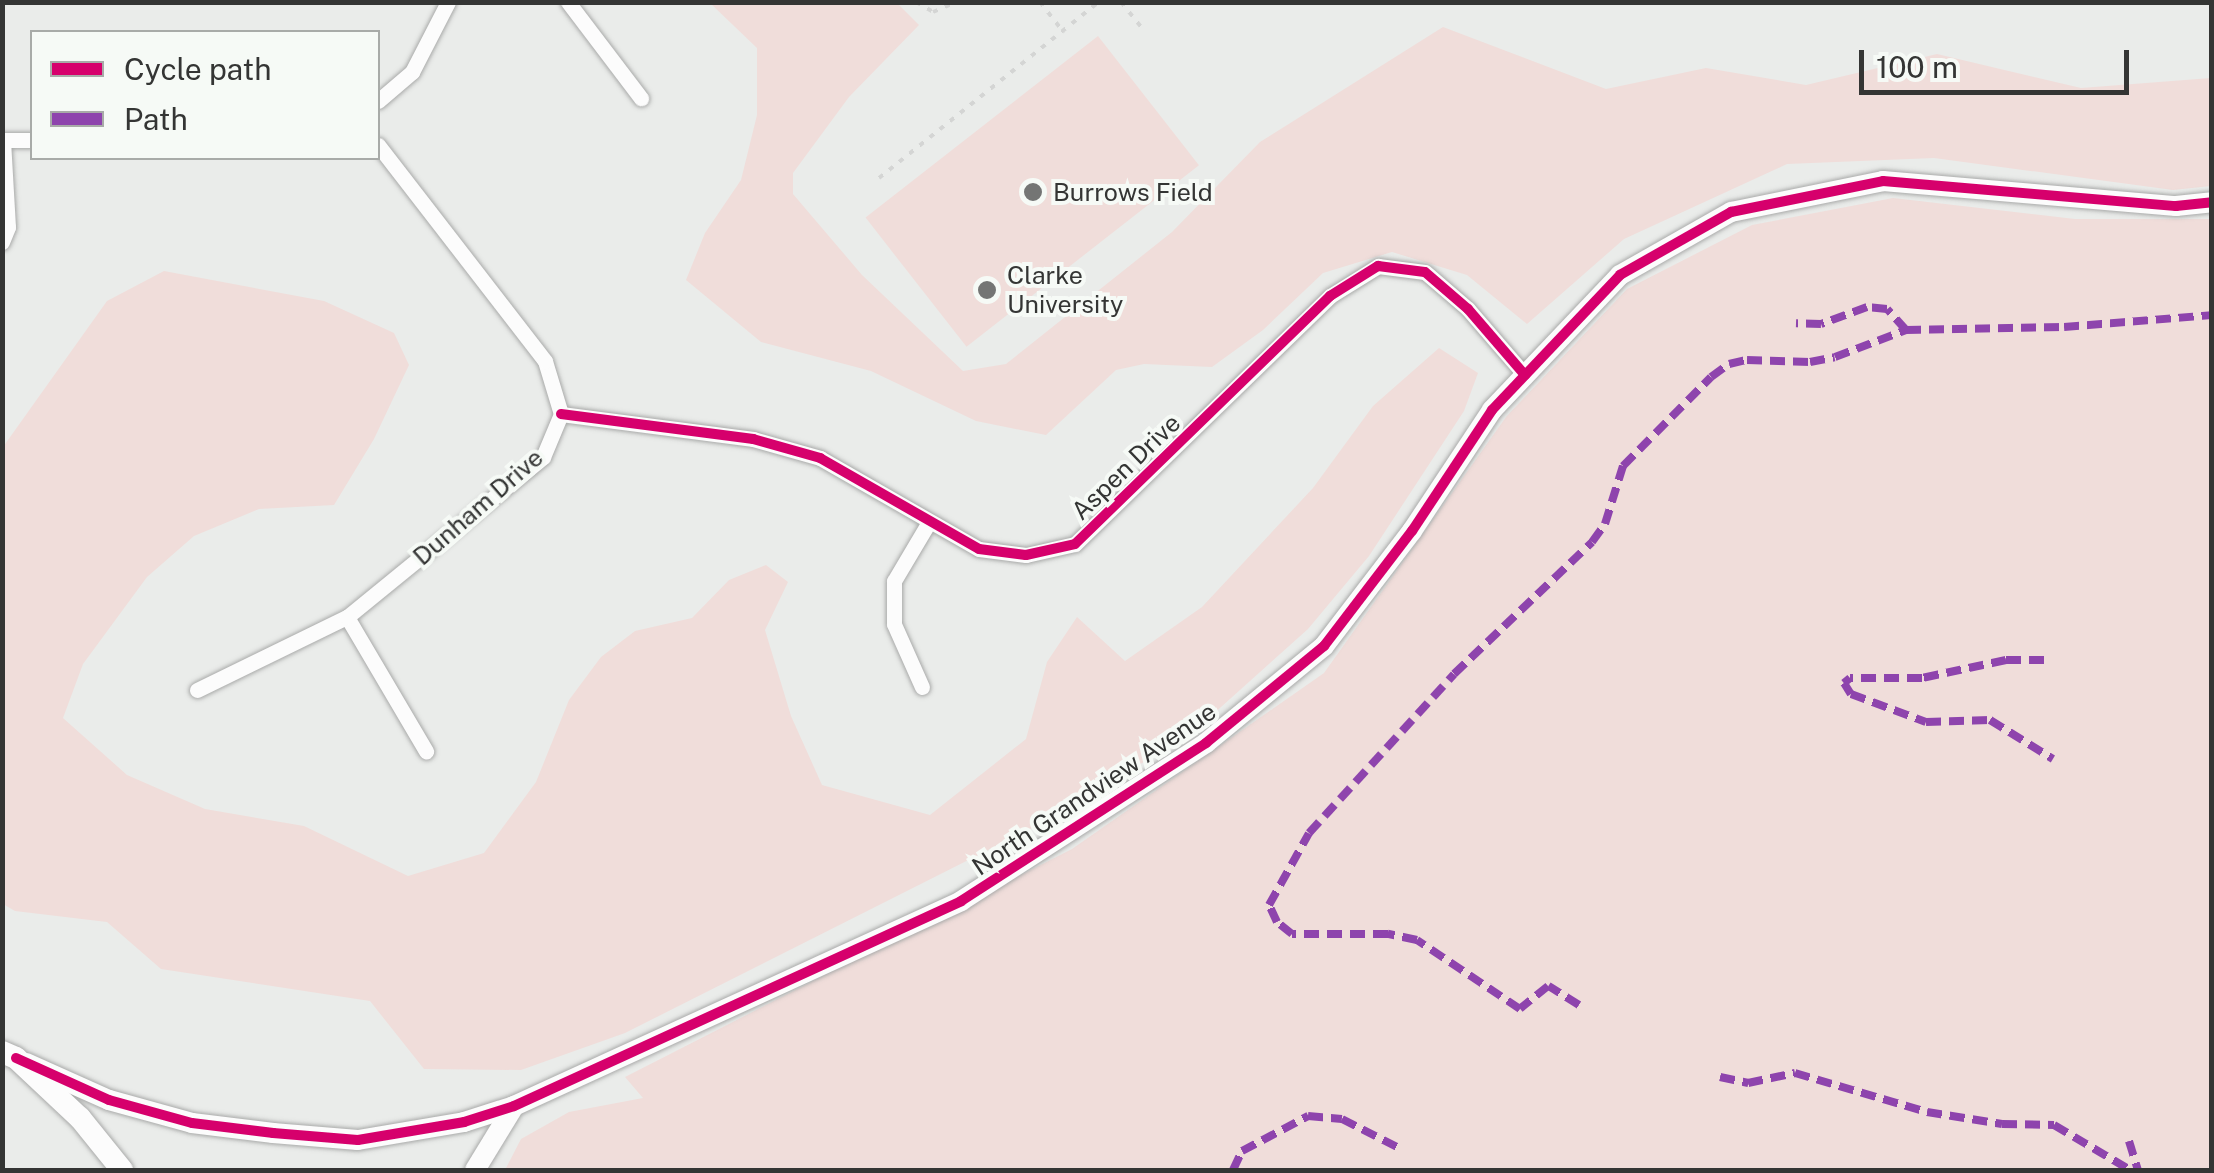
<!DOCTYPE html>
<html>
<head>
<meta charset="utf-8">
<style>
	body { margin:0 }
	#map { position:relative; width:2214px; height:1173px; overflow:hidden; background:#eaecea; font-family:"Public Sans",sans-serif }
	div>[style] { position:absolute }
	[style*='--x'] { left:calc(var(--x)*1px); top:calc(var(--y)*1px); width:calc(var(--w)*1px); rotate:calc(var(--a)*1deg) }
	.green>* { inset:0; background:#f0ddda; transform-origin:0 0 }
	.path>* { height:4px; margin-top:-2px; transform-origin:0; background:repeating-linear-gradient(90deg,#d4d5d4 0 5px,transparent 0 13px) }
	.roads { filter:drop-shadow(0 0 2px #a9aaa9) drop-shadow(0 0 2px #a9aaa9) }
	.minor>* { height:15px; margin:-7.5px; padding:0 7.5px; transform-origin:7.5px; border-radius:7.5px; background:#fcfcfc }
	.tertiary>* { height:20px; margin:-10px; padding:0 10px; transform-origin:10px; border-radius:10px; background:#fcfcfc }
	.secondary>* { height:22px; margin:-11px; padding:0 11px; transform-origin:11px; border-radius:11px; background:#fcfcfc }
	.quiet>* { height:8px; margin-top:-4px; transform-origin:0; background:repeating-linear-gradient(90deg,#8e44ad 0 15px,transparent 0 23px) }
	.cycleway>* { height:10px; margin:-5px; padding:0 5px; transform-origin:5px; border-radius:5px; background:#d6006c }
	.dots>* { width:28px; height:28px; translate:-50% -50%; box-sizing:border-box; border:5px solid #f6faf6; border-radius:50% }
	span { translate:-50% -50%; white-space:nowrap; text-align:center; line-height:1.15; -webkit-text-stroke:8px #f6faf6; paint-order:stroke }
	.poi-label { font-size:25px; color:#343534 }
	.left { translate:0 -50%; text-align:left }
	.street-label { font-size:25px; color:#343534 }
	.frame { position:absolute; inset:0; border:5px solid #343534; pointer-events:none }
	.legend { position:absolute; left:30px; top:30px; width:350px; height:130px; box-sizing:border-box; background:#f6faf6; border:2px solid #a8aba8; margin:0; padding:12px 18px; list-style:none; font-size:30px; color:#343534 }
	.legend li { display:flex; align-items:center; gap:20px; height:50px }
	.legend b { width:50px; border:2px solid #a8aba8 }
	.scale { position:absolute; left:1859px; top:50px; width:270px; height:45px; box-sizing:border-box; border:5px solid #343534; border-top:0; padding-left:12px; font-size:30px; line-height:35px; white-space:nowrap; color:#343534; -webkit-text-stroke:8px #f6faf6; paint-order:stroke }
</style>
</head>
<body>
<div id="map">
	<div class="green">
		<div style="clip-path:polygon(710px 3px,897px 3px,919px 25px,849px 97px,793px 173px,793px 194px,862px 275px,963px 371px,1006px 364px,1172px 232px,1260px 142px,1443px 27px,1606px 89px,1706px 68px,1806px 85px,1937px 54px,2081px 88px,2211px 78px,2211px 186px,2173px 190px,1934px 158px,1787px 164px,1624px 239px,1527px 324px,1467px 275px,1392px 252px,1323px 273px,1263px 330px,1212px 367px,1144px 364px,1116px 370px,1046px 435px,976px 421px,871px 371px,761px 342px,686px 280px,705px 233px,741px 180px,757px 115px,757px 48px)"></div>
		<div style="left:1098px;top:36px;width:164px;height:295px;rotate:52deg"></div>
		<div style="clip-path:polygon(1893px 198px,2075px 219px,2211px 219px,2211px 1170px,505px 1170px,521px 1139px,569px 1112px,643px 1098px,625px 1077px,1072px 849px,1324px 673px,1506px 417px,1627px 289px,1752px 225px)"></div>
		<div style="clip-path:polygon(164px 271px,324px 301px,394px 333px,409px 365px,374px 439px,334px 505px,259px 509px,194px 536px,147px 577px,83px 664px,63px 718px,127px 775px,205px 809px,304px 826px,408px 876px,484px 853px,536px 782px,569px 700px,601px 657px,635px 631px,692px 618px,729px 580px,766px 565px,788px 582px,765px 630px,791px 716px,822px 785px,930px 815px,1026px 739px,1047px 662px,1077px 617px,1125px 661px,1202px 607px,1313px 488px,1373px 406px,1439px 348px,1478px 373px,1464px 411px,1369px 556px,1308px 629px,1191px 734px,1038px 825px,625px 1033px,521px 1070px,424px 1069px,370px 1001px,161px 969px,107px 922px,15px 911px,3px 904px,3px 447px,107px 301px)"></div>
	</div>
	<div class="path">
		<div style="--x:916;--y:2;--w:20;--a:30"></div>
		<div style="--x:933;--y:12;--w:25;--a:-23"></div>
		<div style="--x:1040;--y:2;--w:39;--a:52"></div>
		<div style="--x:1121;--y:2;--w:33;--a:51"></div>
		<div style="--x:879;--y:178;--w:282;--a:-38.7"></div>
	</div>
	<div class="roads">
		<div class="minor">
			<div style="--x:568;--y:2;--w:121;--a:52.8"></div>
			<div style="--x:378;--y:101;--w:45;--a:-40.5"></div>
			<div style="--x:412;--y:72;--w:79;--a:-62.8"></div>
			<div style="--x:2;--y:140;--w:30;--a:0"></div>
			<div style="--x:2;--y:242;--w:16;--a:-68"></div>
			<div style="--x:8;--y:227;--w:87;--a:-93.3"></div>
			<div style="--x:561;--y:414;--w:194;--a:7.4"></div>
			<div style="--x:753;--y:439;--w:70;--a:15.8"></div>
			<div style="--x:820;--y:458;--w:183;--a:29.8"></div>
			<div style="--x:979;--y:549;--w:47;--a:7.3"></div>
			<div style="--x:1026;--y:555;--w:50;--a:-12.7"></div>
			<div style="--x:1075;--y:544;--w:356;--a:-44.2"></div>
			<div style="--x:1330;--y:296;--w:57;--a:-32"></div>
			<div style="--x:1378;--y:266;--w:47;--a:7.3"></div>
			<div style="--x:1425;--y:272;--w:57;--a:40.7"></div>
			<div style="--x:1468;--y:309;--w:87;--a:49.2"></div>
			<div style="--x:347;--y:617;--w:156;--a:59.5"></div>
			<div style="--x:922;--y:687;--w:69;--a:-114"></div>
			<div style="--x:894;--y:624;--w:43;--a:-90"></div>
			<div style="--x:894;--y:581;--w:69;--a:-59.3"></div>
			<div style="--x:197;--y:690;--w:167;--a:-26"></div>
			<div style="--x:347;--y:617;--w:253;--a:-39.2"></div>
			<div style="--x:543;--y:457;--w:47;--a:-67.3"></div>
			<div style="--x:561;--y:414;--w:55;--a:-106.8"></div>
			<div style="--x:545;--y:361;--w:273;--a:-127.7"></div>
		</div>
		<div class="tertiary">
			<div style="--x:26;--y:1063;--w:91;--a:24"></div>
			<div style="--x:109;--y:1100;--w:86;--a:15.5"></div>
			<div style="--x:192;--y:1123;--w:82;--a:7"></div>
			<div style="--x:273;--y:1133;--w:85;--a:4.7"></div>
			<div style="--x:358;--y:1140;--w:108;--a:-9.6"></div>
			<div style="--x:464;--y:1122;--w:52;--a:-17.7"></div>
			<div style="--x:514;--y:1106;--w:492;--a:-24.6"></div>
			<div style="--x:961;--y:901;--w:292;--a:-32.8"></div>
			<div style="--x:1206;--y:743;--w:153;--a:-39.4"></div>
			<div style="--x:1324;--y:646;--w:145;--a:-52.6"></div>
			<div style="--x:1412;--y:531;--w:145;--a:-56.5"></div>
			<div style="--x:1492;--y:410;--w:186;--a:-46.5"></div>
			<div style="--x:1620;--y:275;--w:128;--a:-29.6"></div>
			<div style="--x:1731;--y:212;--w:155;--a:-11.5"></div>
			<div style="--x:1883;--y:181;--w:294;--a:4.9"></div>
			<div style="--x:2176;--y:206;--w:36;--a:-6"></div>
			<div style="--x:475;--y:1170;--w:75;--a:-58.6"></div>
		</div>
		<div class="secondary">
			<div style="--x:2;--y:1052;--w:15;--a:23"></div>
			<div style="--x:16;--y:1058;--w:88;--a:43.2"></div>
			<div style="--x:80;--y:1118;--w:67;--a:51.1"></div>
		</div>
	</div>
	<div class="quiet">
		<div style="--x:1906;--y:330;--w:158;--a:-1.1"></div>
		<div style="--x:2064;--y:327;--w:148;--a:-4.6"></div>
		<div style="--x:2044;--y:660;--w:38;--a:180"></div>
		<div style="--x:2006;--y:660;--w:86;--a:167.9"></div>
		<div style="--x:1922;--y:678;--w:72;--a:180"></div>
		<div style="--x:1850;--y:678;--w:8;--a:140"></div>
		<div style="--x:1844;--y:683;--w:13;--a:58"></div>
		<div style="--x:1851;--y:694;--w:80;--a:20.5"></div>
		<div style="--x:1926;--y:722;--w:64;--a:-1.8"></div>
		<div style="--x:1990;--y:720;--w:74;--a:31.8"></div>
		<div style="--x:1579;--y:1005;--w:36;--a:-148"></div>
		<div style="--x:1548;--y:986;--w:36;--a:141"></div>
		<div style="--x:1520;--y:1009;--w:124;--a:-146.2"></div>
		<div style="--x:1417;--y:940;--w:30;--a:-168"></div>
		<div style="--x:1388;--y:934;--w:96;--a:180"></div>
		<div style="--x:1292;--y:934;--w:19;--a:-141"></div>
		<div style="--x:1277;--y:922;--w:19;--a:-115"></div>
		<div style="--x:1269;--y:905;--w:82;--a:-60.9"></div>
		<div style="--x:1309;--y:833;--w:215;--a:-47.6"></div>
		<div style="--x:1454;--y:674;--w:191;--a:-43.7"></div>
		<div style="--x:1592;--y:542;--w:22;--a:-54"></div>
		<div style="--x:1605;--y:524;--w:61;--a:-72.8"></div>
		<div style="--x:1623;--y:466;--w:125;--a:-45.3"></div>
		<div style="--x:1711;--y:377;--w:22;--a:-36"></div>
		<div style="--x:1729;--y:364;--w:18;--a:-13"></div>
		<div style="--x:1747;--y:360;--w:63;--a:1.8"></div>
		<div style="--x:1810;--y:362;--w:25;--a:-11"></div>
		<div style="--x:1835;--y:357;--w:76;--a:-20.8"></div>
		<div style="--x:1906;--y:330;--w:28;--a:-132"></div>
		<div style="--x:1887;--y:309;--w:20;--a:-174"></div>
		<div style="--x:1867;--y:307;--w:49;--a:159.7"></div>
		<div style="--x:1821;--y:324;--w:25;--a:-178"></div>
		<div style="--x:1720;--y:1077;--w:29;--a:12"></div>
		<div style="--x:1748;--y:1083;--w:48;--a:-12"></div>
		<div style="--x:1795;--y:1073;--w:138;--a:16.5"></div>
		<div style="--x:1927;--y:1112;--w:76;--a:9.1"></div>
		<div style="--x:2002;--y:1124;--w:52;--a:1.1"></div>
		<div style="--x:2054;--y:1125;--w:88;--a:30.6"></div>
		<div style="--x:2129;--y:1141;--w:30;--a:73"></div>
		<div style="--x:1233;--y:1170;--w:21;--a:-65"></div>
		<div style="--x:1242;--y:1151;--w:75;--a:-27.9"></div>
		<div style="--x:1308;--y:1116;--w:34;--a:5"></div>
		<div style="--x:1342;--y:1119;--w:64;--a:27"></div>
	</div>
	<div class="cycleway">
		<div style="--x:561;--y:414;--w:194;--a:7.4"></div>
		<div style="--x:753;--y:439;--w:70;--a:15.8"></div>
		<div style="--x:820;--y:458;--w:183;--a:29.8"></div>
		<div style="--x:979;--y:549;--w:47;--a:7.3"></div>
		<div style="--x:1026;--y:555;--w:50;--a:-12.7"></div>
		<div style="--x:1075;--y:544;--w:356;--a:-44.2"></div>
		<div style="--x:1330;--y:296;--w:57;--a:-32"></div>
		<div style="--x:1378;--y:266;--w:47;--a:7.3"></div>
		<div style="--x:1425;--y:272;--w:57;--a:40.7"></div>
		<div style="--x:1468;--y:309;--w:87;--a:49.2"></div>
		<div style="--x:16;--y:1058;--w:102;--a:24.3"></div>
		<div style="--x:109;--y:1100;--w:86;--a:15.5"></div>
		<div style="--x:192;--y:1123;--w:82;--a:7"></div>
		<div style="--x:273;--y:1133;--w:85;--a:4.7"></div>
		<div style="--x:358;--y:1140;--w:108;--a:-9.6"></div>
		<div style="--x:464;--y:1122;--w:52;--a:-17.7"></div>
		<div style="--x:514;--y:1106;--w:492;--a:-24.6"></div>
		<div style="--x:961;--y:901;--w:292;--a:-32.8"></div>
		<div style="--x:1206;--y:743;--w:153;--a:-39.4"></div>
		<div style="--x:1324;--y:646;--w:145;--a:-52.6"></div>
		<div style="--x:1412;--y:531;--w:145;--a:-56.5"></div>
		<div style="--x:1492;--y:410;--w:186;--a:-46.5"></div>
		<div style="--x:1620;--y:275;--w:128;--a:-29.6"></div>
		<div style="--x:1731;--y:212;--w:155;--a:-11.5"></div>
		<div style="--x:1883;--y:181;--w:294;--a:4.9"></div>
		<div style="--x:2176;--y:206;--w:36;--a:-6"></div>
	</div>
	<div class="dots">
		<div style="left:1033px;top:192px;background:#747574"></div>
		<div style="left:987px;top:290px;background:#747574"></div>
	</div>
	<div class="poi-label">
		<span class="left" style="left:1053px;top:192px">Burrows Field</span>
		<span class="left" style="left:1007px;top:290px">Clarke<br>University</span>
	</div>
	<div class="street-label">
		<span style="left:1126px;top:467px;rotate:-44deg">Aspen Drive</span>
		<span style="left:478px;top:507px;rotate:-41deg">Dunham Drive</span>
		<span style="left:1094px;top:789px;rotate:-34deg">North Grandview Avenue</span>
	</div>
	<div class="frame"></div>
	<ul class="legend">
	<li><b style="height:12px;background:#d6006c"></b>Cycle path</li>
	<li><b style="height:12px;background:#8e44ad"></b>Path</li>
	</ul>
	<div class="scale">100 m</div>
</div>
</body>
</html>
